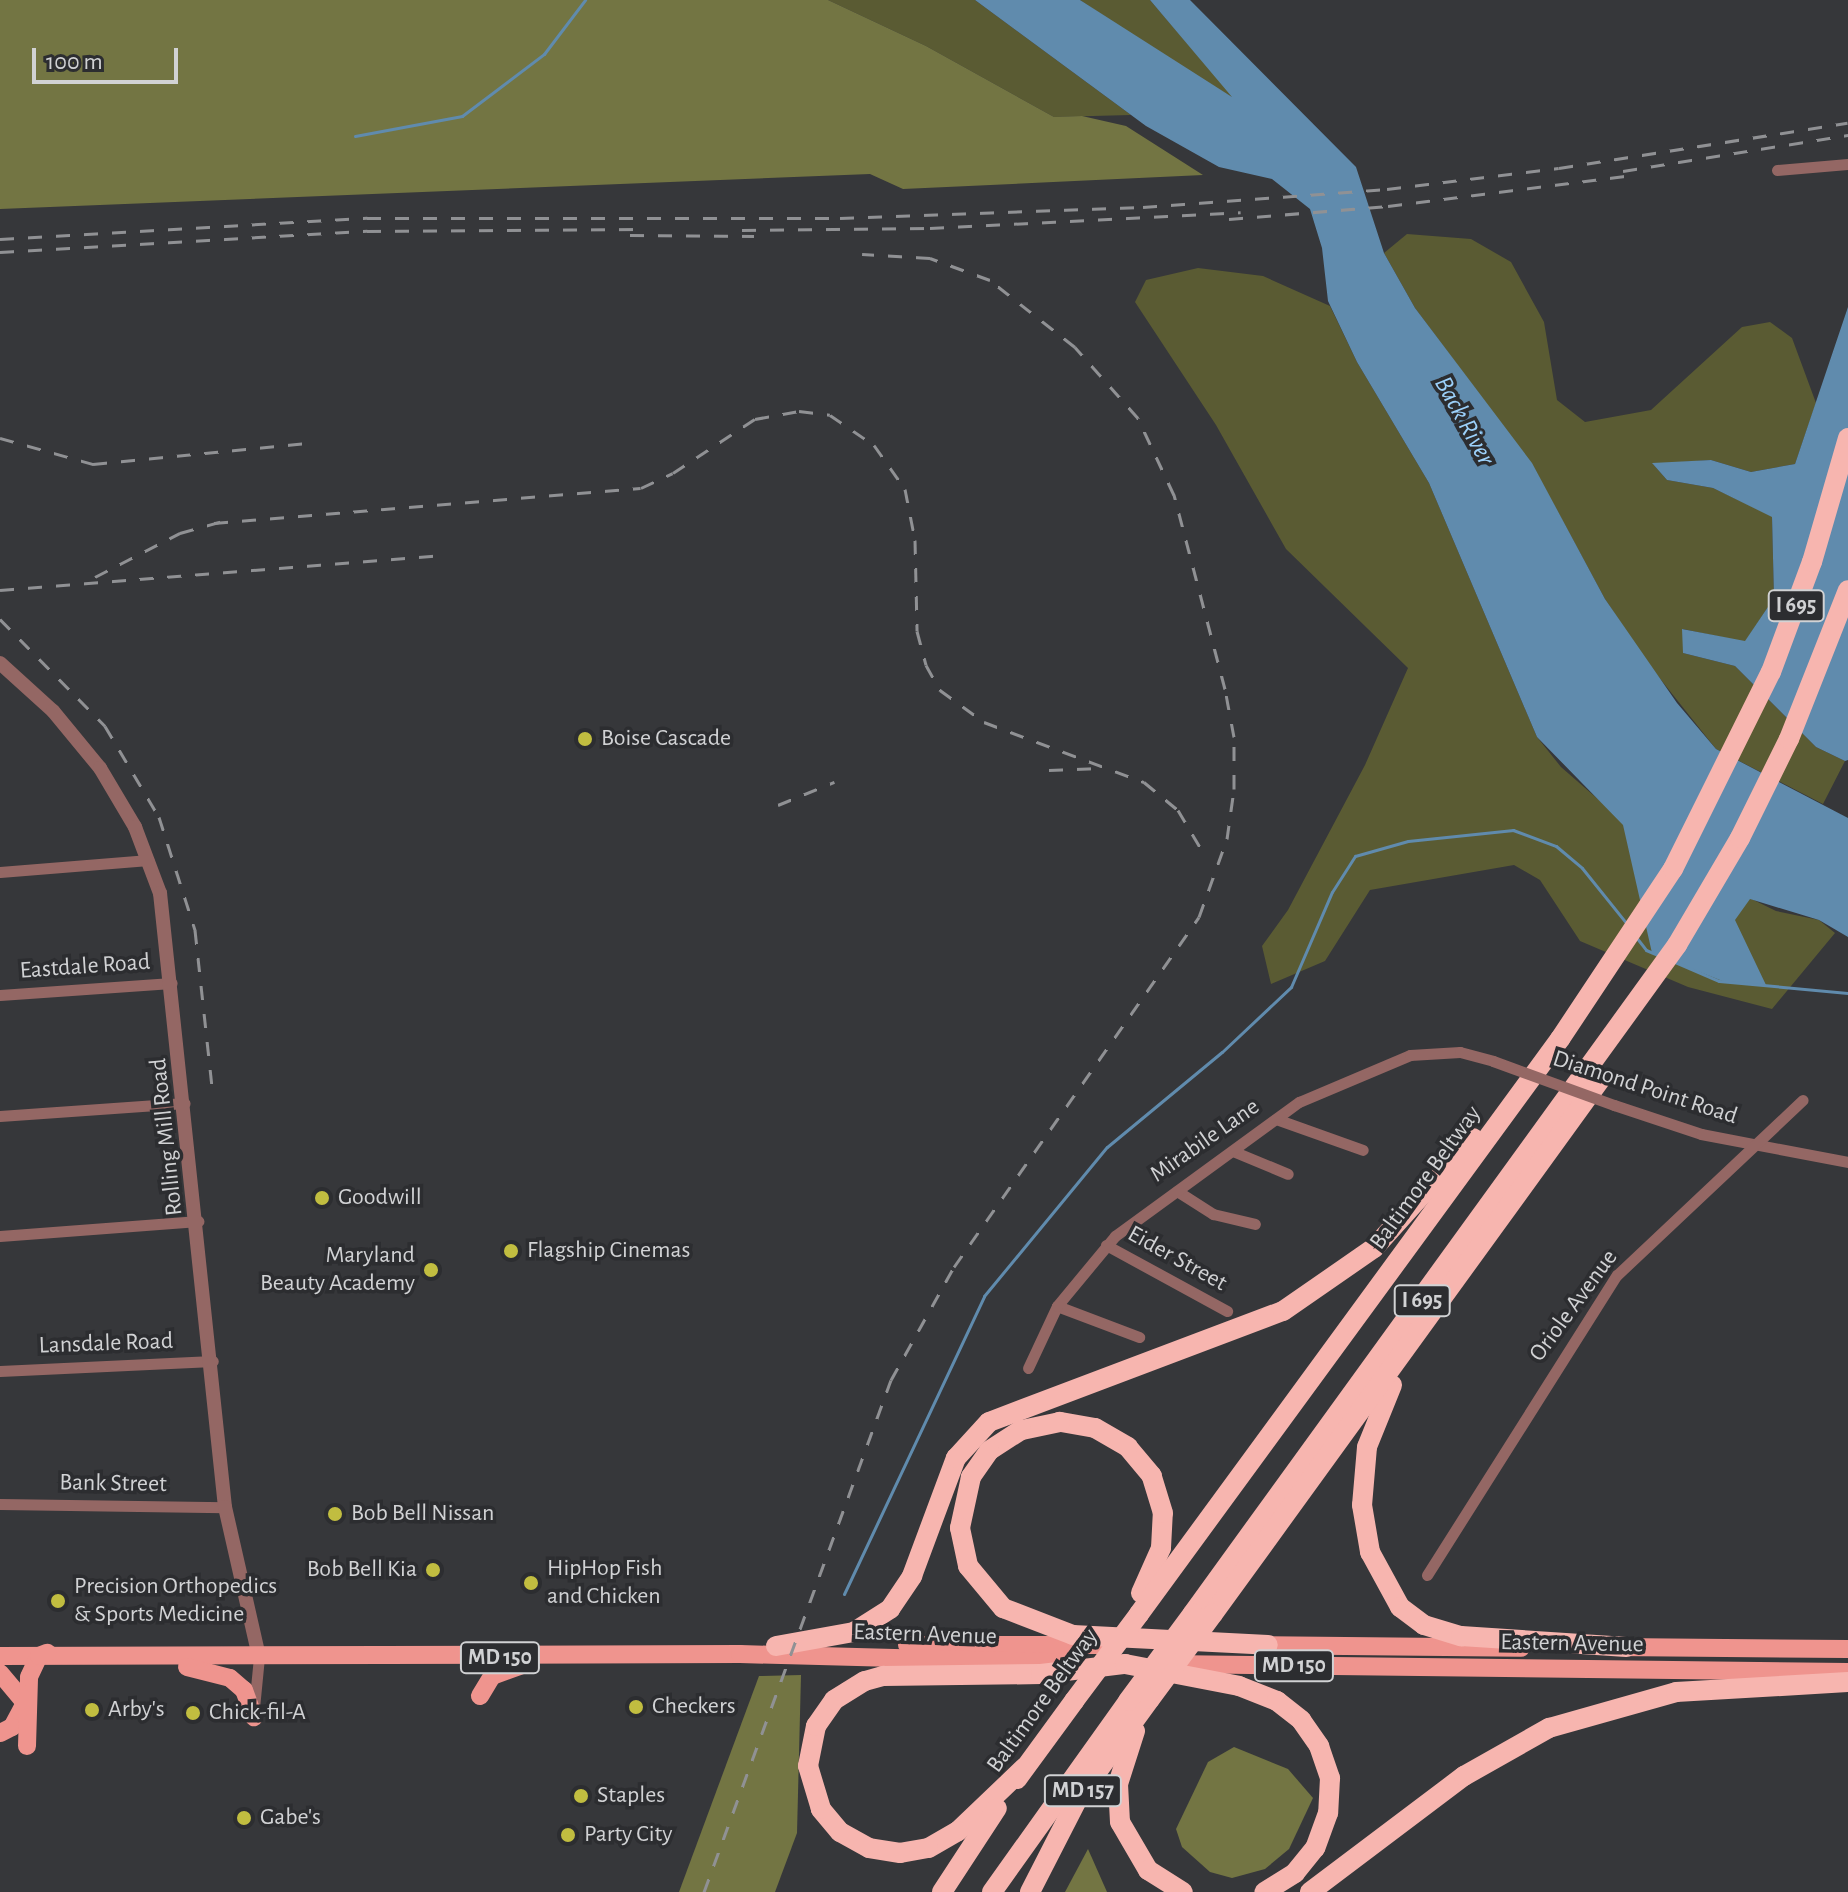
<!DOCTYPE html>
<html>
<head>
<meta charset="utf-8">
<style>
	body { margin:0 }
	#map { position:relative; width:1848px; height:1892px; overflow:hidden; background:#36373a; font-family:"Alegreya Sans",sans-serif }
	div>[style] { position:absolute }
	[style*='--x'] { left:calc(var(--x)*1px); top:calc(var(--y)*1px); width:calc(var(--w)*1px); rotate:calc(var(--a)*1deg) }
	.green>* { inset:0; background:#5a5b33 }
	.forest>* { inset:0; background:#737543 }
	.water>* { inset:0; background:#608bad }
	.stream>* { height:3px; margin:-1.5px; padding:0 1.5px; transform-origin:1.5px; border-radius:1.5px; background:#608bad }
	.minor>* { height:11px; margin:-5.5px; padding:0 5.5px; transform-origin:5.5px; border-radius:5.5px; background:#946764 }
	.tertiary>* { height:14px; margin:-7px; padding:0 7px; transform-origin:7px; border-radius:7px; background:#946764 }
	.primary>* { height:18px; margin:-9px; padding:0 9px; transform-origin:9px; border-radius:9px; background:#ef948e }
	.motorway>* { height:20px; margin:-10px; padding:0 10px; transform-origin:10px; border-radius:10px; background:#f7b5af }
	.rail>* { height:3px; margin-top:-1.5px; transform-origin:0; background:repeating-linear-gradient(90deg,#909194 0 14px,transparent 0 28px) }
	.minor-bridge>* { height:11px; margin:-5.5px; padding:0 5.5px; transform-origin:5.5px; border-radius:5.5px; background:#946764 }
	.motorway-bridge>* { height:20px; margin:-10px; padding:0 10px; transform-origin:10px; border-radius:10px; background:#f7b5af }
	.dots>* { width:22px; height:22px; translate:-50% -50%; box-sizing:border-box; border:4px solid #2c2d30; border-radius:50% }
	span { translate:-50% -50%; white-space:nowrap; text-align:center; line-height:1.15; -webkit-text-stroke:7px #2c2d30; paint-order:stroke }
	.shield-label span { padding:2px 6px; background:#2c2d30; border:2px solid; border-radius:6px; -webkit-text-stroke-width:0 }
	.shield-label { font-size:22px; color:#d1d2d4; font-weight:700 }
	.poi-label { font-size:24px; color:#d1d2d4 }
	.left { translate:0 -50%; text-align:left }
	.right { translate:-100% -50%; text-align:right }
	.street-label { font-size:24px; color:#d1d2d4 }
	.water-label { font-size:26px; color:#9cd1fb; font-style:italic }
	.scale { position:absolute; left:32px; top:48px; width:146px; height:36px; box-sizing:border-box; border:4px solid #d1d2d4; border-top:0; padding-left:10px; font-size:24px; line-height:28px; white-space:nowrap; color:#d1d2d4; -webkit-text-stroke:6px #2c2d30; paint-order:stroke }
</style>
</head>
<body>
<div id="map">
	<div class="green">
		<div style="clip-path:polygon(828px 0,975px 0,1131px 115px,1054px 117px,926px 46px)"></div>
		<div style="clip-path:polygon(1080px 0,1150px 0,1235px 99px,1155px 51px)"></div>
		<div style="clip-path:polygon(1407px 234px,1471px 239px,1511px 262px,1544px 322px,1557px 400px,1585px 422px,1651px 410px,1742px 327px,1770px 322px,1792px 338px,1816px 403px,1795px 464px,1751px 472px,1711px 460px,1653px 464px,1667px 480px,1713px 488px,1772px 516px,1774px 598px,1745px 642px,1683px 629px,1683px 653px,1735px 666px,1816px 747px,1845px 761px,1823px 804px,1716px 749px,1646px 661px,1605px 599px,1534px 468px,1415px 308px,1384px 253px)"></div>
		<div style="clip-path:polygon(1198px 268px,1263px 276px,1330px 306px,1357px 362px,1429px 483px,1537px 737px,1561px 767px,1662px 855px,1776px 911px,1819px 920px,1835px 933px,1772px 1009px,1688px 987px,1580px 941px,1540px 880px,1514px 865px,1370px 890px,1325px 961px,1271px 984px,1262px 946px,1288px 910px,1365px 765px,1408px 668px,1286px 549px,1216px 425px,1135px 302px,1146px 280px)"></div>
	</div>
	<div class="forest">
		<div style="clip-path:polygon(0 0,828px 0,926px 46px,1054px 117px,1082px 116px,1126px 126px,1203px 175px,903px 189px,870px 174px,0 209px)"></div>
		<div style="clip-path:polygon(801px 1675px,797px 1833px,775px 1892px,679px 1892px,759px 1676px)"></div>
		<div style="clip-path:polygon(1234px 1747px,1288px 1769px,1313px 1798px,1289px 1849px,1265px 1869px,1232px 1878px,1210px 1872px,1182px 1847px,1176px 1829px,1208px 1762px)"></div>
		<div style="clip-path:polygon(1088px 1849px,1107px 1892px,1065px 1892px)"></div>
	</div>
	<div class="water">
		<div style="clip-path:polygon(975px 0,1080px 0,1232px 97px,1150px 0,1190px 0,1356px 167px,1384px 253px,1415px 308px,1532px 463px,1605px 599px,1677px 703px,1716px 749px,1848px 818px,1848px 937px,1819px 920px,1750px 899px,1735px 920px,1766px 985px,1725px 982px,1652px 953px,1623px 825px,1537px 737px,1429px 483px,1357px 362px,1328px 301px,1322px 248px,1310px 209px,1272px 179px,1219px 167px,1146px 126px)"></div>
		<div style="clip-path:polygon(1848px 307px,1848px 760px,1845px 761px,1816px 747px,1735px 666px,1683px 653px,1682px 629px,1745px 641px,1774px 598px,1772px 517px,1713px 488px,1667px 480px,1652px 463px,1711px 460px,1751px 472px,1795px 464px)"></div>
	</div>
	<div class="stream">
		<div style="--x:355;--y:136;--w:109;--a:-10.6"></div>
		<div style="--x:462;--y:116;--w:103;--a:-37.1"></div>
		<div style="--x:544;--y:54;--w:68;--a:-52.8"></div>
		<div style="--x:1636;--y:937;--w:16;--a:52"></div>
		<div style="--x:1646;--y:950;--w:15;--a:23"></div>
		<div style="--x:1675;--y:962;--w:48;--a:23.4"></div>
		<div style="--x:1719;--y:981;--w:130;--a:5.3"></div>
		<div style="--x:844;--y:1594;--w:329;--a:-64.8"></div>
		<div style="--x:984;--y:1296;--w:193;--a:-50.5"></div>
		<div style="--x:1107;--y:1147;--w:149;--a:-39.6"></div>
		<div style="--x:1222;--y:1052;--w:95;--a:-43.3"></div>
		<div style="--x:1291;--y:987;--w:103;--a:-66.7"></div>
		<div style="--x:1332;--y:892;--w:43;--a:-57.4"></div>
		<div style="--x:1355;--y:856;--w:55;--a:-15.8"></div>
		<div style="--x:1408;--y:841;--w:106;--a:-6"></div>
		<div style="--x:1513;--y:830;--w:46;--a:20.4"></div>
		<div style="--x:1556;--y:846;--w:34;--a:40"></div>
		<div style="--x:1582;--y:868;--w:72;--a:51.2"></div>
	</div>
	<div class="minor">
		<div style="--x:1777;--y:170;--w:71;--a:-4.8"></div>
		<div style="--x:0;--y:872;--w:149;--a:-4.6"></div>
		<div style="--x:0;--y:995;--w:172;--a:-4"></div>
		<div style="--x:1614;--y:1105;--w:92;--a:18.4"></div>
		<div style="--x:1701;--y:1134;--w:150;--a:10.8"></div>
		<div style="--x:0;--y:1116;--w:185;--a:-4"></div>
		<div style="--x:1276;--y:1119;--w:92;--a:19.6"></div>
		<div style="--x:1235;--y:1152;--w:57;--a:22.5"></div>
		<div style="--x:1177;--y:1191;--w:43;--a:32.6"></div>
		<div style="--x:1213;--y:1214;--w:43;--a:13.4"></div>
		<div style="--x:0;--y:1236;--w:199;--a:-4.3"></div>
		<div style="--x:1106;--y:1245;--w:138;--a:28.6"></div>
		<div style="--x:1057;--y:1306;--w:88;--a:20.7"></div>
		<div style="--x:1028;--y:1368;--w:68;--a:-64.9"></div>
		<div style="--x:1057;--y:1306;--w:91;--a:-50.4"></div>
		<div style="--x:1115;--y:1236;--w:228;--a:-36.1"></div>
		<div style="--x:1299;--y:1102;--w:121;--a:-22.9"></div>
		<div style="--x:1410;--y:1055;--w:50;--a:-3.4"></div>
		<div style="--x:1460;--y:1052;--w:34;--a:15"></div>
		<div style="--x:0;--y:1371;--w:213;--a:-2.7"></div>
		<div style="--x:0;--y:1504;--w:225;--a:0.8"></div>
		<div style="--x:1427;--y:1575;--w:355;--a:-57.7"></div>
		<div style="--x:1617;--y:1275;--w:255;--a:-43.3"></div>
		<div style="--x:254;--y:1708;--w:51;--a:-84.4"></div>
	</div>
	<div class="tertiary">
		<div style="--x:0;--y:663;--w:72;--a:42.2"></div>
		<div style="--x:53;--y:711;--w:74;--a:50.5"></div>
		<div style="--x:100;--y:768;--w:69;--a:59.3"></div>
		<div style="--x:135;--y:827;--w:71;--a:69.3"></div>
		<div style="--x:160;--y:893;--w:617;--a:83.96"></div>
		<div style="--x:225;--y:1507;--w:154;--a:77.2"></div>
	</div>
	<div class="primary">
		<div style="--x:907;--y:1645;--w:190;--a:0"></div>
		<div style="--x:1255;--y:1645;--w:266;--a:0.6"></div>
		<div style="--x:1615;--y:1647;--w:233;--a:0.5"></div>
		<div style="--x:0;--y:1656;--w:740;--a:-0.15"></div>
		<div style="--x:740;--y:1654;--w:333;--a:1.5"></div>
		<div style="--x:1167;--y:1664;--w:681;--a:0.67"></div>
		<div style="--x:187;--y:1667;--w:44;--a:14.3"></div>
		<div style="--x:230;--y:1678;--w:18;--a:41"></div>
		<div style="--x:244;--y:1690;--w:29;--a:70"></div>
		<div style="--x:0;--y:1673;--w:39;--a:50"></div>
		<div style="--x:25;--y:1703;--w:27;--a:118"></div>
		<div style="--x:12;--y:1727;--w:13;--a:153"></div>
		<div style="--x:480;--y:1696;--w:23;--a:-59"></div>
		<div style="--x:492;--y:1676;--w:33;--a:-20"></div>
		<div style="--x:27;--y:1746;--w:69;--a:-88.3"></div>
		<div style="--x:29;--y:1677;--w:23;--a:-65"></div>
		<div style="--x:39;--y:1656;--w:9;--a:-21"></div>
	</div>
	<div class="motorway">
		<div style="--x:1392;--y:1385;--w:67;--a:112"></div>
		<div style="--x:1367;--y:1447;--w:58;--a:94.9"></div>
		<div style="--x:1362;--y:1505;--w:48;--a:80.3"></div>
		<div style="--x:1370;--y:1552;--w:63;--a:61.4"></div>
		<div style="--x:1400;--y:1607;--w:30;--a:37"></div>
		<div style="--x:1424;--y:1625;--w:39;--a:17"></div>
		<div style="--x:1461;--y:1636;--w:166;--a:3.8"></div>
		<div style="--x:1141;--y:1593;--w:49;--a:-66"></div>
		<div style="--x:1161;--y:1548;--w:35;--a:-87"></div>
		<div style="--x:1163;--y:1513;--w:39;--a:-107"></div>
		<div style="--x:1152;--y:1476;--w:38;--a:-130"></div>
		<div style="--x:1128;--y:1447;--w:38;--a:-150"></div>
		<div style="--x:1095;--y:1428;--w:36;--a:-170"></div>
		<div style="--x:1060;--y:1422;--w:40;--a:168"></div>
		<div style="--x:1021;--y:1430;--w:38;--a:147"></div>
		<div style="--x:989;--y:1451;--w:32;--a:125"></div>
		<div style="--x:971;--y:1477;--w:52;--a:102.2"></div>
		<div style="--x:960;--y:1528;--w:39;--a:78"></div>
		<div style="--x:968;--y:1566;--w:55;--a:50.2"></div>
		<div style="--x:1003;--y:1608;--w:75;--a:21.1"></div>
		<div style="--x:1073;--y:1635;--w:195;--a:2.9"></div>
		<div style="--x:1193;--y:1613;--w:825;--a:-54.07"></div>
		<div style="--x:1677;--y:945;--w:124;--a:-59.5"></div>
		<div style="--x:1740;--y:838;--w:110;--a:-63.7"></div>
		<div style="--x:1789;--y:739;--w:160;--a:-68.4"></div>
		<div style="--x:1139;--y:1614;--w:713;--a:-53.79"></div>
		<div style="--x:1560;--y:1039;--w:204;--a:-56.4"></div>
		<div style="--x:1673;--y:869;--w:220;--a:-63.6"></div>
		<div style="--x:1771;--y:672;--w:117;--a:-69.6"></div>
		<div style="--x:1812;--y:562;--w:129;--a:-73.8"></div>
		<div style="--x:1213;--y:1614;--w:659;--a:-54.07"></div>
		<div style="--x:776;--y:1646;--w:79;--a:-10.2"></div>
		<div style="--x:854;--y:1632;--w:43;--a:-32.6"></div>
		<div style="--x:890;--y:1609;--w:40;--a:-56"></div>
		<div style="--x:912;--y:1576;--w:126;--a:-69.6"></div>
		<div style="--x:956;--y:1458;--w:49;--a:-47.5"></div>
		<div style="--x:989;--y:1422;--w:314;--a:-20.7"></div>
		<div style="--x:1283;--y:1311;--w:111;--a:-34.7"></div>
		<div style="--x:1374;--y:1248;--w:148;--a:-48"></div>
		<div style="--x:1135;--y:1731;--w:56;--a:107.8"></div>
		<div style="--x:1118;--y:1784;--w:38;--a:87"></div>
		<div style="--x:1120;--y:1822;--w:56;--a:59.7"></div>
		<div style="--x:1148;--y:1870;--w:41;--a:32.2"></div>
		<div style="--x:1025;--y:1767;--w:93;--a:136.3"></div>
		<div style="--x:958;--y:1831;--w:34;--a:150"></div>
		<div style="--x:928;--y:1848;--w:28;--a:170"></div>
		<div style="--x:900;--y:1853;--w:31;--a:-171"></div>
		<div style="--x:869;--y:1848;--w:33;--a:-151"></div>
		<div style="--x:840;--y:1832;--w:30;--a:-130"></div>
		<div style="--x:821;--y:1809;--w:45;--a:-106.8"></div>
		<div style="--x:808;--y:1766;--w:41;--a:-78.7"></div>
		<div style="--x:816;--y:1726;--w:32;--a:-55"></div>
		<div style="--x:834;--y:1700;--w:36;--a:-32"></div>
		<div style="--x:865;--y:1681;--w:19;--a:-16"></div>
		<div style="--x:883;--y:1676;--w:158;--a:-0.7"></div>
		<div style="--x:1041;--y:1674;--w:85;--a:-6.8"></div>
		<div style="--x:1125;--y:1664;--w:116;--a:10.9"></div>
		<div style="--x:1239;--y:1686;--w:41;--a:21.5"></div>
		<div style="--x:1277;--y:1701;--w:31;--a:38"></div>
		<div style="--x:1301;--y:1720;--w:32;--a:55"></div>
		<div style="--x:1319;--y:1746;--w:34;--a:71"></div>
		<div style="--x:1330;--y:1778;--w:35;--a:93"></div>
		<div style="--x:1328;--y:1813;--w:37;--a:110"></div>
		<div style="--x:1315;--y:1848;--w:32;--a:129"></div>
		<div style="--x:1295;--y:1873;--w:36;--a:148"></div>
		<div style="--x:1017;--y:1779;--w:97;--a:-53.8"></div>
		<div style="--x:942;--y:1892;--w:100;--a:-56.8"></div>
		<div style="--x:992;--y:1892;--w:234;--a:-54.5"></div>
		<div style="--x:1030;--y:1892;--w:106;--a:-62.9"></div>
		<div style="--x:1078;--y:1798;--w:122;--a:-54"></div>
		<div style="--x:1310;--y:1892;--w:193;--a:-37"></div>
		<div style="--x:1464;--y:1776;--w:98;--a:-29.5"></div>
		<div style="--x:1549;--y:1728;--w:132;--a:-15.8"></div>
		<div style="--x:1676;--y:1692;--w:172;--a:-3.3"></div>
	</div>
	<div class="rail">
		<div style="--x:1623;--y:171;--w:228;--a:-9.1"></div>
		<div style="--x:1229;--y:219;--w:160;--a:-4.7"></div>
		<div style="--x:1388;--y:206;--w:249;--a:-7.2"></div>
		<div style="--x:742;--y:230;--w:188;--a:-0.6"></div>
		<div style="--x:930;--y:228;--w:311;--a:-2.9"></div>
		<div style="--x:630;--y:235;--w:124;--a:0.5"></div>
		<div style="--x:0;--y:239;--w:368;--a:-3.3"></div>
		<div style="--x:367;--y:218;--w:473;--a:0"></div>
		<div style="--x:840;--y:218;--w:303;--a:-2.1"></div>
		<div style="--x:1143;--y:207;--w:245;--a:-4.2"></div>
		<div style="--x:1387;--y:189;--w:173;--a:-7"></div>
		<div style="--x:1559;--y:168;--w:292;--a:-8.9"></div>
		<div style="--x:0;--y:252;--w:368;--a:-3.3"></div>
		<div style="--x:367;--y:231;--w:275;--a:-0.4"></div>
		<div style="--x:0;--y:438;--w:97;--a:15.6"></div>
		<div style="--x:93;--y:464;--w:215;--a:-5.6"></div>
		<div style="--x:214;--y:523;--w:428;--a:-4.7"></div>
		<div style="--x:641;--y:488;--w:35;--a:-25"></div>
		<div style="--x:673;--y:473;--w:98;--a:-33.4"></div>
		<div style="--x:755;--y:419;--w:45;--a:-10.3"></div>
		<div style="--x:799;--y:411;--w:31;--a:7"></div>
		<div style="--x:830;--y:415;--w:53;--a:34.3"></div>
		<div style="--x:874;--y:445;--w:54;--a:54.8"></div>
		<div style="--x:905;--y:489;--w:52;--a:78.9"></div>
		<div style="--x:915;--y:540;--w:91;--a:88.7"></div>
		<div style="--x:917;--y:631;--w:35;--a:75"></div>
		<div style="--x:926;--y:665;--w:29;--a:61"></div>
		<div style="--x:940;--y:690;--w:54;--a:36"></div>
		<div style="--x:984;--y:722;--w:171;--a:20.6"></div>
		<div style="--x:1144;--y:782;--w:44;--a:39.5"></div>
		<div style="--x:1178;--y:810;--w:43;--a:59.3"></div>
		<div style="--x:95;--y:577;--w:96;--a:-27.4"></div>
		<div style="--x:180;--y:533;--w:45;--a:-15.6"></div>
		<div style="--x:0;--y:590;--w:445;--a:-4.5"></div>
		<div style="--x:0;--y:619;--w:150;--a:45.5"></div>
		<div style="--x:105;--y:726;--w:106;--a:59.3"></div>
		<div style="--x:159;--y:817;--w:119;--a:72.3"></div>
		<div style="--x:195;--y:930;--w:158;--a:83.8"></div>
		<div style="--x:1049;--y:770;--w:52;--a:-2.2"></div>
		<div style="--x:778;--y:805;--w:61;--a:-22.3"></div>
		<div style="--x:704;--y:1892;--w:545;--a:-69.94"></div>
		<div style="--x:891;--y:1380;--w:129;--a:-60.9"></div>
		<div style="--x:954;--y:1267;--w:427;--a:-55"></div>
		<div style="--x:1199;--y:917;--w:83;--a:-70.3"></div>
		<div style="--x:1227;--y:839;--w:50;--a:-82"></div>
		<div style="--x:1234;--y:789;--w:52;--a:-90"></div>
		<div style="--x:1234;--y:737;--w:49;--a:-100.6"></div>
		<div style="--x:1225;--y:689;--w:201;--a:-104.7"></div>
		<div style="--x:1174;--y:495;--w:85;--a:-115.1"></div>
		<div style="--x:1138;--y:418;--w:95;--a:-131.6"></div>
		<div style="--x:1075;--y:347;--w:108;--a:-141.8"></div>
		<div style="--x:990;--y:280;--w:64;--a:-159.9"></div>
		<div style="--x:930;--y:258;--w:68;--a:-176.6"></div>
	</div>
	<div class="minor-bridge">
		<div style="--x:1493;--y:1061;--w:129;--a:20"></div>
	</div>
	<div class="motorway-bridge">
		<div style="--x:1150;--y:1699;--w:106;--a:-53.5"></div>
		<div style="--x:1074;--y:1701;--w:109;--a:-53.2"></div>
		<div style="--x:1128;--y:1701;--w:109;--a:-53.5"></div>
	</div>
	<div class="dots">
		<div style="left:585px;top:739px;background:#c1bd40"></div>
		<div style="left:322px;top:1198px;background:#c1bd40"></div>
		<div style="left:511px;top:1251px;background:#c1bd40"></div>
		<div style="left:431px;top:1270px;background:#c1bd40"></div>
		<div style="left:335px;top:1514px;background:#c1bd40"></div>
		<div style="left:433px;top:1570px;background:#c1bd40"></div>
		<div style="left:531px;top:1583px;background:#c1bd40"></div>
		<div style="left:58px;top:1601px;background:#c1bd40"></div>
		<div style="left:636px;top:1707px;background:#c1bd40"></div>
		<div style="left:92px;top:1710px;background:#c1bd40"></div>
		<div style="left:193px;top:1713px;background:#c1bd40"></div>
		<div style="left:581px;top:1796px;background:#c1bd40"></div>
		<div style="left:244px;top:1818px;background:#c1bd40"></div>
		<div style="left:568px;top:1835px;background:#c1bd40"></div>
	</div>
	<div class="shield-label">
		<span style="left:1796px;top:606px">I 695</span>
		<span style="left:1422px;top:1301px">I 695</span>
		<span style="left:500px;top:1658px">MD 150</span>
		<span style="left:1294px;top:1666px">MD 150</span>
		<span style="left:1083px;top:1791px">MD 157</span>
	</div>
	<div class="poi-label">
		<span class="left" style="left:601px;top:739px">Boise Cascade</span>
		<span class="left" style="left:338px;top:1198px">Goodwill</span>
		<span class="left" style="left:527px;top:1251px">Flagship Cinemas</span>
		<span class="right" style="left:415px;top:1270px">Maryland<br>Beauty Academy</span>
		<span class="left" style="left:351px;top:1514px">Bob Bell Nissan</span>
		<span class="left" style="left:547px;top:1583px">HipHop Fish<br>and Chicken</span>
		<span class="right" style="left:417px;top:1570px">Bob Bell Kia</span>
		<span class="left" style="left:74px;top:1601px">Precision Orthopedics<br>&amp; Sports Medicine</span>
		<span class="left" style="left:652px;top:1707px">Checkers</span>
		<span class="left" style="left:108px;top:1710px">Arby's</span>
		<span class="left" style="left:209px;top:1713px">Chick-fil-A</span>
		<span class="left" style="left:597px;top:1796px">Staples</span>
		<span class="left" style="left:260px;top:1818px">Gabe's</span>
		<span class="left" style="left:584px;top:1835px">Party City</span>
	</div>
	<div class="street-label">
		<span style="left:85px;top:967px;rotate:-4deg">Eastdale Road</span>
		<span style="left:1645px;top:1088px;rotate:18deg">Diamond Point Road</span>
		<span style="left:167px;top:1137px;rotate:-96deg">Rolling Mill Road</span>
		<span style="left:1205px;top:1141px;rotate:-35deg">Mirabile Lane</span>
		<span style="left:1426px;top:1178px;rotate:-54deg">Baltimore Beltway</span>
		<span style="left:1177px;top:1259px;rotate:29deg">Eider Street</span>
		<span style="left:1574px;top:1306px;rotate:-54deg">Oriole Avenue</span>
		<span style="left:106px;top:1344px;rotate:-2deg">Lansdale Road</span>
		<span style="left:113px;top:1484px;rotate:1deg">Bank Street</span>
		<span style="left:925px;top:1635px;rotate:2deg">Eastern Avenue</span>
		<span style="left:1572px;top:1644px;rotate:1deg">Eastern Avenue</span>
		<span style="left:1043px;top:1701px;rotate:-54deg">Baltimore Beltway</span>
	</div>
	<div class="water-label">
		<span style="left:1464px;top:421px;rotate:61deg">Back River</span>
	</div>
	<div class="scale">100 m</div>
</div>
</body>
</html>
